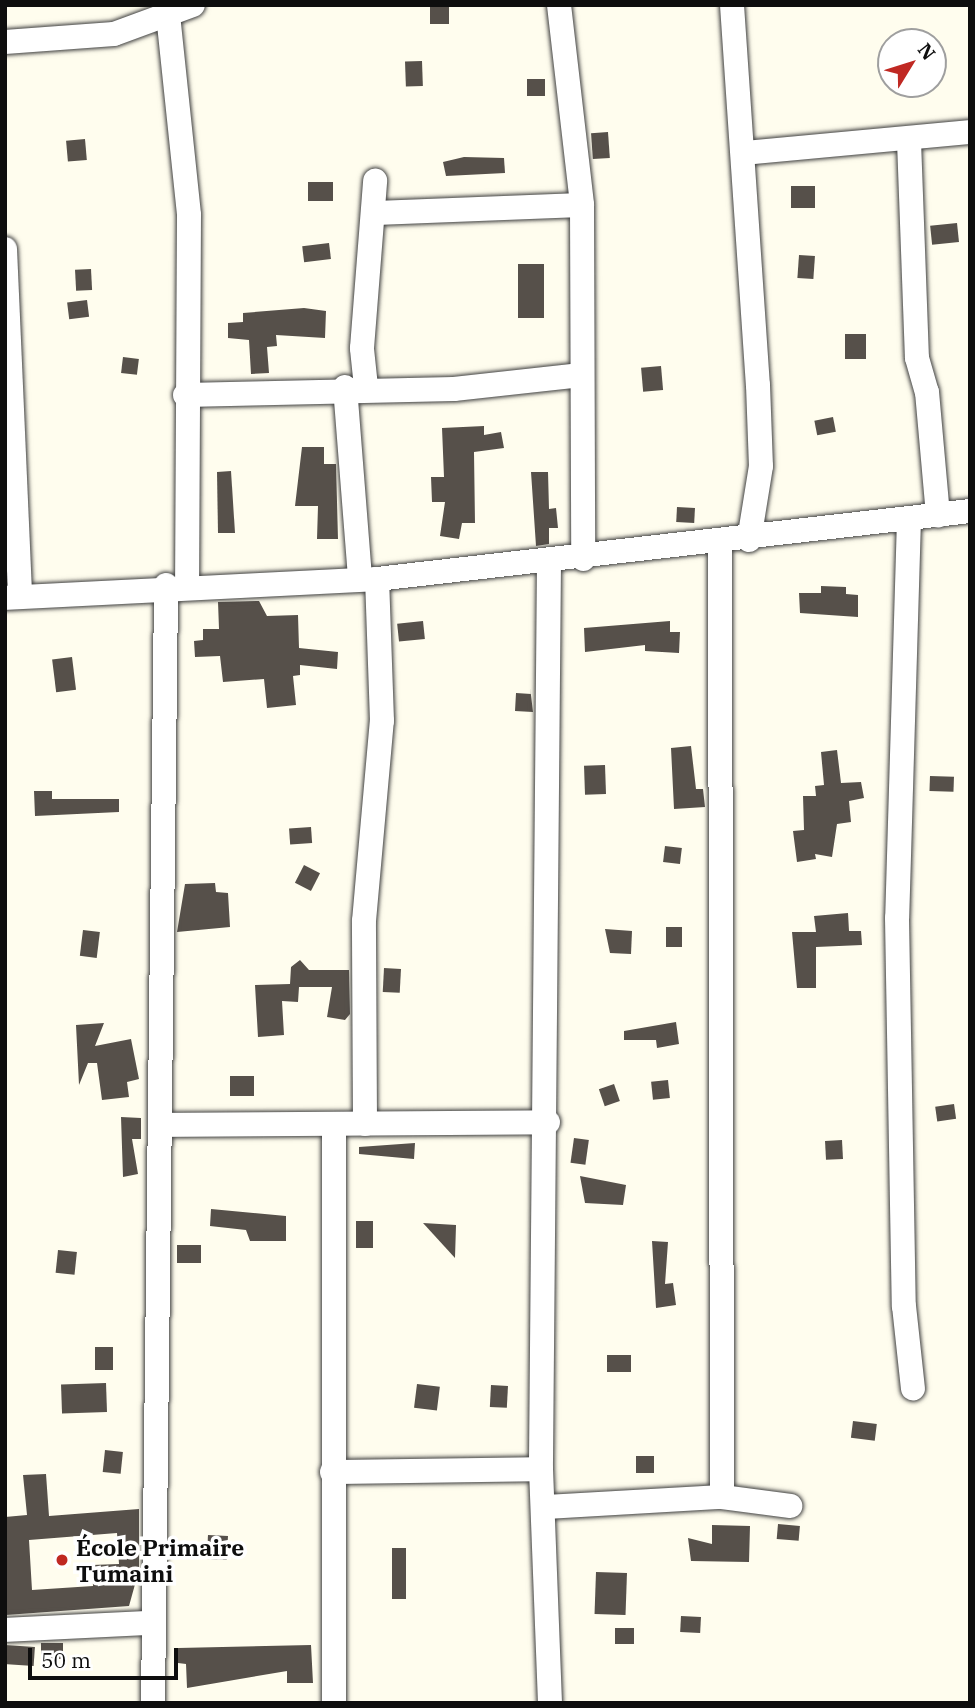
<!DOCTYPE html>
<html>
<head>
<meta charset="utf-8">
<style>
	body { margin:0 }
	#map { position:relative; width:975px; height:1708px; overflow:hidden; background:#fffdee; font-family:"IBM Plex Serif",serif }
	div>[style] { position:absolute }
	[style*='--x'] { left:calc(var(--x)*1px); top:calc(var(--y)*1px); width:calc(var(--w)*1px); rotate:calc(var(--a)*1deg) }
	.building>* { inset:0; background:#56504a; transform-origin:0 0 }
	.roads { filter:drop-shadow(0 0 2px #414141) drop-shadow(0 0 2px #414141) }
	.street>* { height:24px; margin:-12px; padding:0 12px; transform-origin:12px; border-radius:12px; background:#fff }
	.dots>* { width:19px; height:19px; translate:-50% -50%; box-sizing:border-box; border:4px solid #fff; border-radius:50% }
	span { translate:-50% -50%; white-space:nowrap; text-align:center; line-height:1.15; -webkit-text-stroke:7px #fff; paint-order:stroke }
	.poi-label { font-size:23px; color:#0e0e0e; font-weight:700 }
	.left { translate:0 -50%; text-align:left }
	.frame { position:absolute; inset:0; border:7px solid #0e0e0e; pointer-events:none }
	.north { position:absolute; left:877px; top:28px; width:70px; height:70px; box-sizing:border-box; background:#fff; border:2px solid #9f9f9f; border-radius:50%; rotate:52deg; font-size:19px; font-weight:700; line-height:28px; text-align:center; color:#0e0e0e }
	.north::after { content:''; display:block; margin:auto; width:24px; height:32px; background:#c02923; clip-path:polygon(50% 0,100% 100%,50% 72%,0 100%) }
	.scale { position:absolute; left:28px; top:1648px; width:150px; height:32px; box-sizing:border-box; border:4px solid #0e0e0e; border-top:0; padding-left:9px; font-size:21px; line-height:24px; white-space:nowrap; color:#0e0e0e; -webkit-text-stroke:5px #fff; paint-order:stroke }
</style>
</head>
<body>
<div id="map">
	<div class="building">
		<div style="left:430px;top:5px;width:19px;height:19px"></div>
		<div style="left:422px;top:61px;width:25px;height:17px;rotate:88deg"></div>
		<div style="left:527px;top:79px;width:18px;height:17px"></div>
		<div style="left:608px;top:132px;width:26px;height:17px;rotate:86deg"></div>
		<div style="left:85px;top:139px;width:21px;height:19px;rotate:85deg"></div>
		<div style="clip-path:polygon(464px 157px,504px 158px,505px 173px,446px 176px,443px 162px)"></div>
		<div style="left:308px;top:182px;width:25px;height:19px"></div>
		<div style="left:791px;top:186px;width:24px;height:22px"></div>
		<div style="left:957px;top:223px;width:19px;height:27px;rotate:84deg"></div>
		<div style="left:329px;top:243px;width:16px;height:27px;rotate:83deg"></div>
		<div style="left:799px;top:255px;width:16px;height:23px;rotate:4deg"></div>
		<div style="left:518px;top:264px;width:26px;height:54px"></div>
		<div style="left:91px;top:269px;width:21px;height:16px;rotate:87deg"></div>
		<div style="left:87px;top:300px;width:17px;height:20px;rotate:83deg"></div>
		<div style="clip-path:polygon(304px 308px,326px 311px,325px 338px,276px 335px,277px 346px,267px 347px,269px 373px,251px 374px,249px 340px,228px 338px,228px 323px,243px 322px,243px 313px)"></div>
		<div style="left:845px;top:334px;width:21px;height:25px"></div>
		<div style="left:123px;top:357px;width:16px;height:16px;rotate:7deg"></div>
		<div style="left:661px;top:366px;width:24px;height:20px;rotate:85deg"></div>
		<div style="left:833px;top:417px;width:15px;height:19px;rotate:79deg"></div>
		<div style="clip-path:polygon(484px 426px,484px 435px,501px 432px,504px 448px,474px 452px,475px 523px,462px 523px,459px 539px,440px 536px,445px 502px,432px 502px,431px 477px,444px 477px,442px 428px)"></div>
		<div style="clip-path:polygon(302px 447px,324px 447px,324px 464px,336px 464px,338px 539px,317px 539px,318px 506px,295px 506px)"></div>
		<div style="clip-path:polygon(231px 471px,235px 533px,218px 533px,217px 472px)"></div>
		<div style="clip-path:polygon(531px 472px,548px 472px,549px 509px,556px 508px,558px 528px,549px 528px,549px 544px,536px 546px)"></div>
		<div style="left:677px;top:507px;width:18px;height:15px;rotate:3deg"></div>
		<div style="clip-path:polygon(821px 586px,846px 587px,846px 594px,858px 595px,858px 617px,800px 613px,799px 593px,821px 593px)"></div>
		<div style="clip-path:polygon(259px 601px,267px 616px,298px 615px,299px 648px,338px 652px,337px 669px,300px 665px,300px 675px,293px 676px,296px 705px,267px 708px,264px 679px,223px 682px,220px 656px,195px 657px,194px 641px,203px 640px,203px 629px,219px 629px,218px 602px)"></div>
		<div style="left:423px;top:621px;width:18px;height:26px;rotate:84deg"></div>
		<div style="clip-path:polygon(670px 621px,670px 632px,680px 632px,679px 653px,645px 651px,645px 645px,585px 652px,584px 628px)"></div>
		<div style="left:72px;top:657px;width:33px;height:20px;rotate:83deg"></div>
		<div style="clip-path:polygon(530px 687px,533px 712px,515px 711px,516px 693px,531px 694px)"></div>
		<div style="clip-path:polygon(691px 746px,696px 789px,703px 789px,705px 807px,674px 809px,671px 748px)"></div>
		<div style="clip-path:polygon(837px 750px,841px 783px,861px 782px,864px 798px,849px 801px,851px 822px,837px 824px,832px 857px,815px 854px,816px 859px,797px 862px,793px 831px,804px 830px,803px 796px,816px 796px,815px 786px,824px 785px,821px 752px)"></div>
		<div style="left:605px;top:765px;width:29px;height:21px;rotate:88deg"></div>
		<div style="left:930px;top:776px;width:24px;height:15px;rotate:2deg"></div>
		<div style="clip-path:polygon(34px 791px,52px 791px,52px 799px,119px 799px,119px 812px,35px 816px)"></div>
		<div style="left:311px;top:827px;width:16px;height:22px;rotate:86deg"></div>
		<div style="left:665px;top:846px;width:17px;height:16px;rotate:7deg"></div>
		<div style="left:304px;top:865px;width:18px;height:20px;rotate:27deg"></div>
		<div style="clip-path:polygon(215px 883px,216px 892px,228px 893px,230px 927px,177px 932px,185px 884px)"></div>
		<div style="clip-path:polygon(848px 913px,849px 931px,861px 931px,862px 945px,816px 947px,816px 988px,797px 988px,792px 932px,816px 932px,814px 916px)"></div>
		<div style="left:666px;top:927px;width:16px;height:20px"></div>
		<div style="clip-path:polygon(605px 929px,632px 931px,631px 954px,610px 953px)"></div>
		<div style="left:83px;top:930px;width:17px;height:26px;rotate:7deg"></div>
		<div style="clip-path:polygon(300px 960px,309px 970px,349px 970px,350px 1014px,345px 1020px,327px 1017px,332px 987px,299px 987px,298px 1002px,282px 1001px,284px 1035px,258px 1037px,255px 985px,290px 984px,291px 967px)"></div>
		<div style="left:384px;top:968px;width:17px;height:24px;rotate:3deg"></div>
		<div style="clip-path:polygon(676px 1022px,679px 1044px,657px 1048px,656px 1040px,624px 1040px,624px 1031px)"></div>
		<div style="clip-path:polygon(104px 1023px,95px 1046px,131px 1039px,139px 1079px,127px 1082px,129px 1097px,102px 1100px,97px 1063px,88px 1063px,79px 1085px,76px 1025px)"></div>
		<div style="left:254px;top:1076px;width:20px;height:24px;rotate:90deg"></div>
		<div style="left:668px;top:1080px;width:18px;height:17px;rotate:84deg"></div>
		<div style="left:614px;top:1084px;width:18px;height:16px;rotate:71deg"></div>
		<div style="left:954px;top:1104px;width:15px;height:19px;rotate:82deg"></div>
		<div style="clip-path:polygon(121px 1117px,141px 1118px,141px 1139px,132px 1139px,138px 1174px,123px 1177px)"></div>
		<div style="left:574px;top:1138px;width:15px;height:25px;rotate:8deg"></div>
		<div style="left:842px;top:1140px;width:19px;height:17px;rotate:87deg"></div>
		<div style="clip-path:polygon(415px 1143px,414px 1159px,359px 1154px,359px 1147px)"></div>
		<div style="clip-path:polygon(580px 1176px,626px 1185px,623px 1205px,585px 1203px)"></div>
		<div style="clip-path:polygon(211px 1209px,286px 1216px,286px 1241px,250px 1241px,246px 1230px,210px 1226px)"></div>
		<div style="left:356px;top:1221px;width:17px;height:27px"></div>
		<div style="clip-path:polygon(423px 1223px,456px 1225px,455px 1258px)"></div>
		<div style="clip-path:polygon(652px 1241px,668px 1242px,665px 1284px,673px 1283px,676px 1305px,656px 1308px)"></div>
		<div style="left:177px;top:1245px;width:24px;height:18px"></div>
		<div style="left:58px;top:1250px;width:19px;height:23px;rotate:6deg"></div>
		<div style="left:95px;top:1347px;width:18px;height:23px"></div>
		<div style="left:607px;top:1355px;width:24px;height:17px"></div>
		<div style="left:106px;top:1383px;width:29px;height:45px;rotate:88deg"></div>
		<div style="left:417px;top:1384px;width:23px;height:24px;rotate:7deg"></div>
		<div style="left:491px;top:1385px;width:17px;height:22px;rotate:3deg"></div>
		<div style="left:853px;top:1421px;width:24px;height:17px;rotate:7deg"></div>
		<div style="left:105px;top:1450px;width:18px;height:22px;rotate:6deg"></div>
		<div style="left:636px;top:1456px;width:18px;height:17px"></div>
		<div style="clip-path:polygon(evenodd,46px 1474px,49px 1516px,139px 1509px,139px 1570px,129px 1606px,6px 1615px,5px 1517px,27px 1515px,23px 1475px,46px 1474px,117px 1533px,119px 1564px,92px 1565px,93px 1586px,32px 1590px,29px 1540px,117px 1533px)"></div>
		<div style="left:778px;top:1524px;width:22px;height:15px;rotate:5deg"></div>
		<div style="clip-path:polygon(712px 1525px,750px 1526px,749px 1562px,691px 1561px,688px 1538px,712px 1544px)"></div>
		<div style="left:208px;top:1535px;width:20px;height:24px;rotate:3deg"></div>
		<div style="left:392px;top:1548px;width:14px;height:51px"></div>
		<div style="left:596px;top:1572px;width:31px;height:42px;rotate:2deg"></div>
		<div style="left:681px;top:1616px;width:20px;height:16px;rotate:3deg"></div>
		<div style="left:634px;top:1628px;width:16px;height:19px;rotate:90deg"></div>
		<div style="left:41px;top:1643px;width:22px;height:16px"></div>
		<div style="left:5px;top:1645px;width:30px;height:19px;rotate:4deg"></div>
		<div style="clip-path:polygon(311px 1645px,313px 1683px,287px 1683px,287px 1671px,187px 1688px,186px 1664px,178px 1663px,178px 1648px)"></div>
	</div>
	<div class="roads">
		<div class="street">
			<div style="--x:167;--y:5;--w:211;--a:84"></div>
			<div style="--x:189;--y:215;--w:369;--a:90.3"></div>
			<div style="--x:559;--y:5;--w:201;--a:83.4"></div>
			<div style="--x:582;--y:205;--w:354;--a:89.8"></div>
			<div style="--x:732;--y:5;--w:381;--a:86.1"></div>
			<div style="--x:758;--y:385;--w:81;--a:87.9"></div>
			<div style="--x:761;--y:466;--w:75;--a:99.2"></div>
			<div style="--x:5;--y:42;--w:109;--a:-4.2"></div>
			<div style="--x:114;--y:34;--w:84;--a:-20.2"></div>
			<div style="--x:909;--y:141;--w:217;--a:87.9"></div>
			<div style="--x:917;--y:358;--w:35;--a:74"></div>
			<div style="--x:927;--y:392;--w:124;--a:84.9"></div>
			<div style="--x:744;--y:153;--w:227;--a:-5.3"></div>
			<div style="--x:375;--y:213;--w:207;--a:-2.2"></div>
			<div style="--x:5;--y:249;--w:347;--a:87.5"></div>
			<div style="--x:345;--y:387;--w:193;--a:85.5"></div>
			<div style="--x:366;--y:387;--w:39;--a:-96"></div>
			<div style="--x:362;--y:348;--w:168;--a:-85.5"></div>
			<div style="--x:185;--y:395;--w:269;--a:-1.3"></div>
			<div style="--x:454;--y:389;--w:128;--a:-6.3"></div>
			<div style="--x:909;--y:519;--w:399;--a:91.7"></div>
			<div style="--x:897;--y:918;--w:388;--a:89"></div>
			<div style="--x:904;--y:1306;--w:83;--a:83.8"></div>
			<div style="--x:720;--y:543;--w:954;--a:89.88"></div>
			<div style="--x:549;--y:562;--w:907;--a:90.51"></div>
			<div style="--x:541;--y:1469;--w:234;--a:87.8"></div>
			<div style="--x:5;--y:598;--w:372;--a:-2.9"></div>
			<div style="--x:377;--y:579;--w:597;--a:-6.54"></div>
			<div style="--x:334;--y:1124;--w:579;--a:90"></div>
			<div style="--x:365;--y:1124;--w:203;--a:-90.3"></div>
			<div style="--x:364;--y:921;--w:201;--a:-84.9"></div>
			<div style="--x:382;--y:721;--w:142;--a:-92"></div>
			<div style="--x:161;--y:1125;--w:387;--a:-0.4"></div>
			<div style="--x:332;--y:1472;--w:209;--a:-0.8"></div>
			<div style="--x:546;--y:1507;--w:176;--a:-3.3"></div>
			<div style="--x:722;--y:1497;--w:69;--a:7.5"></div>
			<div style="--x:5;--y:1630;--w:145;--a:-2.8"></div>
			<div style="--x:153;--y:1703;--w:1118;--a:-89.33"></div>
		</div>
	</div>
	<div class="dots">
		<div style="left:62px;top:1560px;background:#c02923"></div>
	</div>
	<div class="poi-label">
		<span class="left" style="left:76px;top:1560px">École Primaire<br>Tumaini</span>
	</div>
	<div class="frame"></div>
	<div class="north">N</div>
	<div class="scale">50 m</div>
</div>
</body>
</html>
